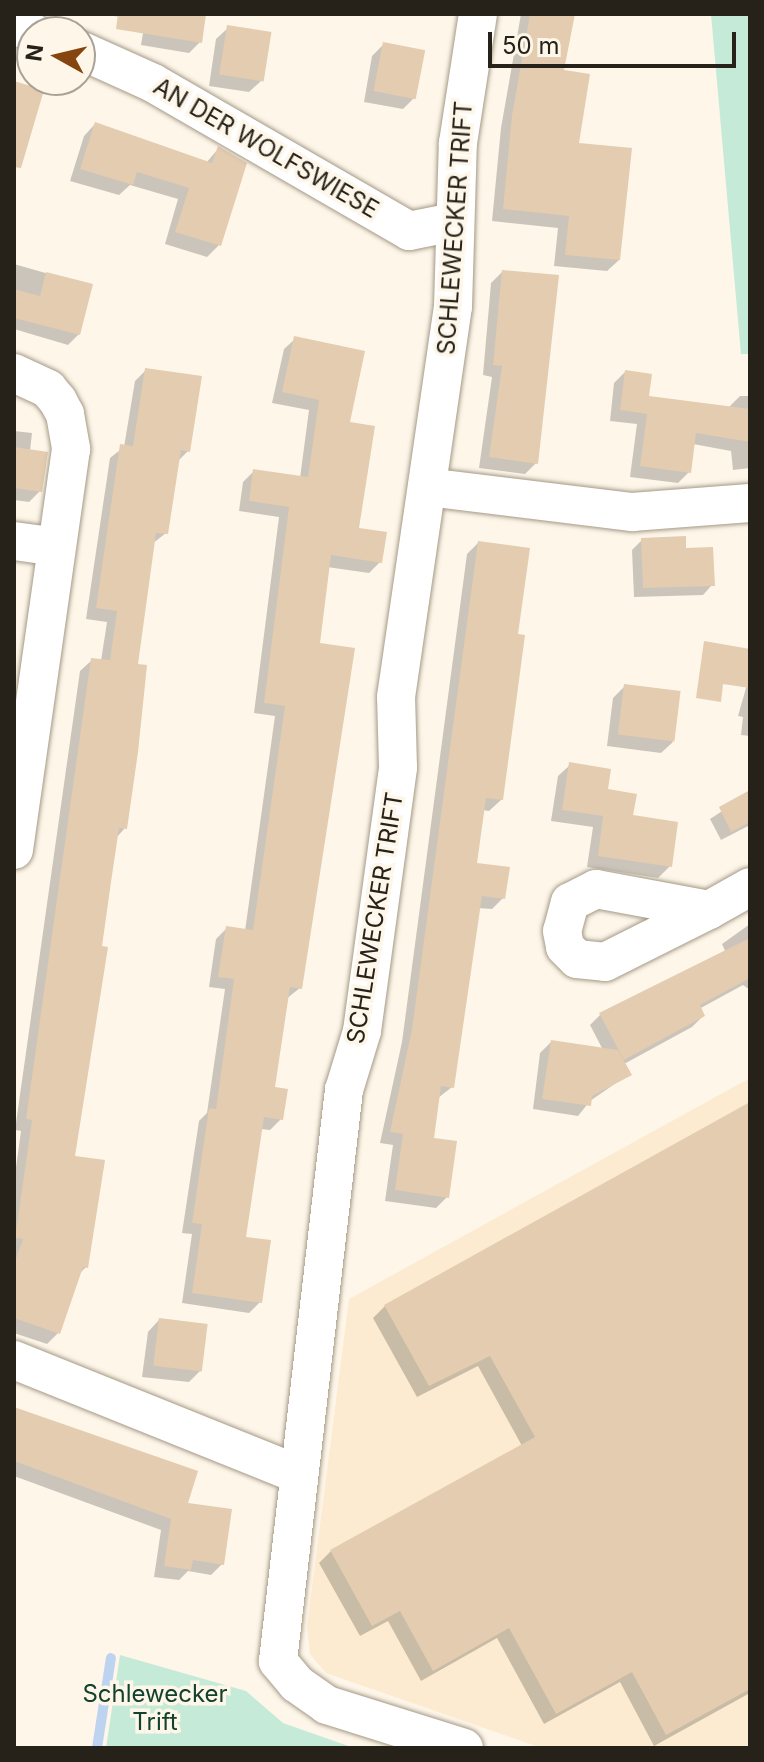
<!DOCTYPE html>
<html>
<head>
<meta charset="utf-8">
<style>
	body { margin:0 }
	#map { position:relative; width:764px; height:1762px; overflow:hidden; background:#fdf6e9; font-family:Inter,sans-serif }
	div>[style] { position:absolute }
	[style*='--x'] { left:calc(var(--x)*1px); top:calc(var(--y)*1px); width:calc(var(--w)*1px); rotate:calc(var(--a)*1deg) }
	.built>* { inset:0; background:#fcebd0 }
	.green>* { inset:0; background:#c6ead8 }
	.shadow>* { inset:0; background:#0003 }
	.stream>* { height:10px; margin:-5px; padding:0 5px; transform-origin:5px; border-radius:5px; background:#bed3f0 }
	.building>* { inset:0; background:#e3ccaf; transform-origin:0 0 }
	.roads { filter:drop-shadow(0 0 2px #a59986) drop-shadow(0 0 2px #a59986) }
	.minor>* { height:38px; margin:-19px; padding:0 19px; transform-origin:19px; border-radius:19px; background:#fff }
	span { translate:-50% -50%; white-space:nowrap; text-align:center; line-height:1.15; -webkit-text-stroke:7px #fdf6e9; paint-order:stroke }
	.street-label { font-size:24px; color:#26221a }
	.park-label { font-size:24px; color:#12412e }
	.frame { position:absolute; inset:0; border:16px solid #26221a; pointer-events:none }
	.north { position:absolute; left:16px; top:16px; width:80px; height:80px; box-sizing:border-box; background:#fdf6e9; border:2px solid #a7a196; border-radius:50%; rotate:278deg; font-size:22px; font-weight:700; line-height:32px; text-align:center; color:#26221a }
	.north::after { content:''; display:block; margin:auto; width:28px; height:36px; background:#86450e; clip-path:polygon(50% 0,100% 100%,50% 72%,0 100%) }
	.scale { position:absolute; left:488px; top:32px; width:248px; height:36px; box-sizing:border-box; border:4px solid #26221a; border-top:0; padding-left:10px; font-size:24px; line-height:28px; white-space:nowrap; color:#26221a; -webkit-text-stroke:6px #fdf6e9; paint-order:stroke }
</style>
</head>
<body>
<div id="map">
	<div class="built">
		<div style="clip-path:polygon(750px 1078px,750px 1748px,542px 1748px,326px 1673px,310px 1654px,307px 1627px,349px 1299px)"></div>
	</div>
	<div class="green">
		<div style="clip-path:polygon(711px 14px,750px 14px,750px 354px,741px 354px)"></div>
		<div style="clip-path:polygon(120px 1655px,246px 1691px,283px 1723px,354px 1748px,106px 1748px)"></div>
	</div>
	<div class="shadow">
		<div style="clip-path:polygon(102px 14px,204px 14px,200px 42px,189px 53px,141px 45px,145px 21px)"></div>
		<div style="clip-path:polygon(521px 14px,573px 14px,562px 72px,577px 145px,619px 260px,607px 271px,554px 266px,558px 228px,492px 221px,501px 128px)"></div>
		<div style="clip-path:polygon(228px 28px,261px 81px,249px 92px,209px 86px,216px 39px)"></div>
		<div style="clip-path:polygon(384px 44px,414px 98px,403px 109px,364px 102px,372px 56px)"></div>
		<div style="clip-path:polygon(95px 124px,206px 163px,218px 149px,219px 245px,207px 257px,165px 244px,178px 199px,130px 185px,119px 195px,70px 181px,84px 136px)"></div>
		<div style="clip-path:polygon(14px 264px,91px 286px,79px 334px,68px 345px,14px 329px)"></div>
		<div style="clip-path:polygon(502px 272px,536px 463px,525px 474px,479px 468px,492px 377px,483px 375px,491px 283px)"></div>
		<div style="clip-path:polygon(295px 339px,348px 424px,357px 529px,380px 562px,369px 573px,327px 567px,317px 645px,300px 988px,286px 999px,273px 1089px,281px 1119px,270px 1130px,261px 1129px,244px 1238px,260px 1302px,249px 1313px,182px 1303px,192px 1234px,182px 1233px,199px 1121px,207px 1113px,225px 989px,209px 987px,216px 939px,227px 928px,245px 931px,275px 716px,254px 713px,279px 517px,239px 511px,243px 482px,254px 471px,300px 478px,309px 410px,272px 403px,284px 349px)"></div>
		<div style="clip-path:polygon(146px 370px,188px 451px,177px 462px,166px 533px,152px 544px,135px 666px,125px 828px,116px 838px,73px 1158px,86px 1267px,78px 1275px,58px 1333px,47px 1344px,14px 1333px,14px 1182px,21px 1131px,15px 1130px,80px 671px,92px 660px,101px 661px,107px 622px,86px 619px,110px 458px,124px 447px,135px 381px)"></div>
		<div style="clip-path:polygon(625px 372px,647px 398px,728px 408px,740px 396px,750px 396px,750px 468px,733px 470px,731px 451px,693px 444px,689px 472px,678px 483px,630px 477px,637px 424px,610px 421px,614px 383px)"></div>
		<div style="clip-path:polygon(14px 431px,32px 433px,30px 451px,40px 491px,29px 502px,14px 500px)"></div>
		<div style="clip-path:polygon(642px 540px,684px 550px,712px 585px,703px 595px,634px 597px,632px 550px)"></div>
		<div style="clip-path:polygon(478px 543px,516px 635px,501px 800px,489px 811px,483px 810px,475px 864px,503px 898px,492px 909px,478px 908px,452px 1087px,438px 1098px,432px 1140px,447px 1197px,436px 1208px,385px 1201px,393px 1145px,380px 1143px,402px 1042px,467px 554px)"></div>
		<div style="clip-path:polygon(750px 674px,750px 736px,741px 735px,743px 717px,738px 716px)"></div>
		<div style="clip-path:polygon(625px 686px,673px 742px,661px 753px,607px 746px,613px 698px)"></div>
		<div style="clip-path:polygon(570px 765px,605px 791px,670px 866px,658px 878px,587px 867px,593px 827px,551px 821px,558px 776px)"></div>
		<div style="clip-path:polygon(750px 793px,750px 825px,721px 840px,710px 819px)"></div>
		<div style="clip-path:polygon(750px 924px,750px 990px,743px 985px,699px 1009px,703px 1016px,692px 1027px,624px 1064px,629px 1074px,590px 1101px,578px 1116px,533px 1109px,540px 1053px,551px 1042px,603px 1050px,590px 1025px,600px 1015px,726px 953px,722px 944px)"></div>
		<div style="clip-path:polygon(750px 1105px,750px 1693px,654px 1746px,620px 1682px,544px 1724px,497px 1638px,421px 1681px,388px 1621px,360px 1636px,319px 1563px,331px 1551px,522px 1446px,478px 1366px,417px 1397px,373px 1318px,385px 1306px)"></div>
		<div style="clip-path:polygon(159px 1320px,201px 1370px,189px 1382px,142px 1377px,148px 1332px)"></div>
		<div style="clip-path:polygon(14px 1409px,185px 1504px,222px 1564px,211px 1575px,188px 1571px,179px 1580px,154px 1577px,161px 1530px,14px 1476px)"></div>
	</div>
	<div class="stream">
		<div style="--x:97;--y:1748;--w:91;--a:-81.2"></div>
	</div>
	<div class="building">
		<div style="clip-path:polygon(118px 14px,206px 14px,202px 43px,116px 29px)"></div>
		<div style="clip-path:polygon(530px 14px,575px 14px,564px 70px,590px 74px,579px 143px,632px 148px,620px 260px,565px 255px,569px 216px,503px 209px,512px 115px)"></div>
		<div style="left:227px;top:25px;width:45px;height:50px;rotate:9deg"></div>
		<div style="left:383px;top:42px;width:43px;height:50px;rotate:11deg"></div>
		<div style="clip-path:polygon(14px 81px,44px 90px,21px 168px,14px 167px)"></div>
		<div style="clip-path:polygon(95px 122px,212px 163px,218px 146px,247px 163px,221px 246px,175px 232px,189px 188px,137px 172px,133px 185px,80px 169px)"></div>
		<div style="clip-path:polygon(502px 270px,559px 275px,538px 464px,489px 457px,502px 366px,493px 365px)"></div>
		<div style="clip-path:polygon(46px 272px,93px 284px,80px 335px,14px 318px,14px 289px,40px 296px)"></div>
		<div style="clip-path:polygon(294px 336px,365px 351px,350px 422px,375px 426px,359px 528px,387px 532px,382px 563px,331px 555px,320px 643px,355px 648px,302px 989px,290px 987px,275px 1087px,288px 1089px,283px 1120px,264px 1117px,246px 1237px,271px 1240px,262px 1303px,192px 1293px,202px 1224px,192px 1223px,209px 1108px,216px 1109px,234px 979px,218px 977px,226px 926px,253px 930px,285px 706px,264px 703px,289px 507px,249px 501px,253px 469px,308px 477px,319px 400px,282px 392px)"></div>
		<div style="clip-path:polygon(145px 368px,202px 376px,190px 452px,181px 450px,168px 534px,156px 533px,138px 664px,147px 665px,138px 752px,127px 829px,119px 828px,111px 882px,102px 946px,108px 947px,75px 1156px,105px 1160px,88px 1268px,83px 1267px,60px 1334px,14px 1318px,14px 1264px,23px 1239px,15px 1238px,32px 1120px,26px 1119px,91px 658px,110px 660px,117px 611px,96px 608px,108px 525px,120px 444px,133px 446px)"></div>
		<div style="clip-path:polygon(625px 370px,652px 374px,649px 396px,750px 409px,750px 442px,696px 433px,691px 473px,640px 466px,647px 414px,620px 410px)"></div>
		<div style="clip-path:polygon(14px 447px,48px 452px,42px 492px,14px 488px)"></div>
		<div style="clip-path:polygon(686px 536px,686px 548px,713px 547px,715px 586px,643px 588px,641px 538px)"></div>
		<div style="clip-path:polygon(478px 541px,530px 548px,518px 634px,525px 635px,503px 800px,486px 798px,477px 863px,510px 867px,505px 899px,482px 896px,454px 1088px,441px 1086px,434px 1138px,457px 1141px,449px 1198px,395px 1190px,403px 1134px,390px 1132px,412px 1029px)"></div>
		<div style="clip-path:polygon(704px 641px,750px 649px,750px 688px,723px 684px,721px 702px,696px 698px)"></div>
		<div style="left:624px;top:684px;width:57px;height:51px;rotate:7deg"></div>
		<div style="clip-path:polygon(569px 762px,611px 769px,608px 789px,637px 794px,633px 815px,678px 822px,672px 867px,598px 856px,603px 816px,562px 810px)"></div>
		<div style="clip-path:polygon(750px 790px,750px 822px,731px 832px,719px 807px)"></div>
		<div style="clip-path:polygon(750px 938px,750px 978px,700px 1005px,705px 1016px,624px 1060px,599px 1013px)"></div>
		<div style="clip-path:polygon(551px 1040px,618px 1050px,632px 1075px,592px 1096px,591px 1106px,542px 1099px)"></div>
		<div style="clip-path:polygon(750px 1102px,750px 1689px,666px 1735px,632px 1672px,556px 1714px,509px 1628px,433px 1671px,400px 1611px,372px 1626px,330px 1550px,535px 1437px,490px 1356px,429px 1386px,384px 1305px)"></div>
		<div style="left:159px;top:1318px;width:49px;height:48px;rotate:7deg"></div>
		<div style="clip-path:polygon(14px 1407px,198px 1471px,188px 1503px,232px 1509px,224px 1565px,193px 1560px,191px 1570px,164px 1566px,171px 1519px,14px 1461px)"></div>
	</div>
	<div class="roads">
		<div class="minor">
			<div style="--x:14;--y:26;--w:19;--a:18"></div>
			<div style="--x:80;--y:50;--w:80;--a:24.3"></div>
			<div style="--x:153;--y:83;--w:296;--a:30"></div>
			<div style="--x:409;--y:231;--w:46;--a:-11.3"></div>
			<div style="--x:14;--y:373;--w:38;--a:25"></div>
			<div style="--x:48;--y:389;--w:16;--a:50"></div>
			<div style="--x:58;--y:401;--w:15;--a:62"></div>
			<div style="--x:65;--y:414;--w:36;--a:80"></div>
			<div style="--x:71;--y:449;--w:405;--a:98.1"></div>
			<div style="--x:427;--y:487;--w:207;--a:7"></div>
			<div style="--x:632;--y:512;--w:118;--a:-4.4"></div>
			<div style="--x:14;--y:541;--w:43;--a:7.9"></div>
			<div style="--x:709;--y:910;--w:115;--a:-169.5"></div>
			<div style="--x:596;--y:889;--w:29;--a:153"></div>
			<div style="--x:570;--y:902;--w:30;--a:105"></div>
			<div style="--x:562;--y:931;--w:16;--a:79"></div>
			<div style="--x:565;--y:947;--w:17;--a:45"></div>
			<div style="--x:577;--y:959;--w:28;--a:6"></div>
			<div style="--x:605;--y:962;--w:116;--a:-26.6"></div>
			<div style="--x:709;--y:910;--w:47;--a:-29.3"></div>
			<div style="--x:14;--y:1360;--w:305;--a:21.9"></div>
			<div style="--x:464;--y:1748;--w:144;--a:-162.6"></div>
			<div style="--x:327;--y:1705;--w:37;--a:-145"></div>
			<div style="--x:297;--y:1684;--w:30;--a:-130"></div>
			<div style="--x:278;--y:1661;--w:575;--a:-83.41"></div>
			<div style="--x:344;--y:1090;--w:62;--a:-73"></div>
			<div style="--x:362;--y:1031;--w:266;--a:-82.2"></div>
			<div style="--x:398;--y:767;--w:70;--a:-91.6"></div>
			<div style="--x:396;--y:697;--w:394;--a:-81.7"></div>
			<div style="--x:453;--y:307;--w:164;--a:-88.3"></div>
			<div style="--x:458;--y:143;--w:131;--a:-81.2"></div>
		</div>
	</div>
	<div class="street-label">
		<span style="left:266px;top:148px;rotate:30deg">AN DER WOLFSWIESE</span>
		<span style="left:455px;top:228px;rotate:-86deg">SCHLEWECKER TRIFT</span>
		<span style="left:375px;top:918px;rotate:-81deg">SCHLEWECKER TRIFT</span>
	</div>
	<div class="park-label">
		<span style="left:155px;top:1708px">Schlewecker<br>Trift</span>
	</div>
	<div class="frame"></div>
	<div class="north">N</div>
	<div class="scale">50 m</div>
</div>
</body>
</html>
